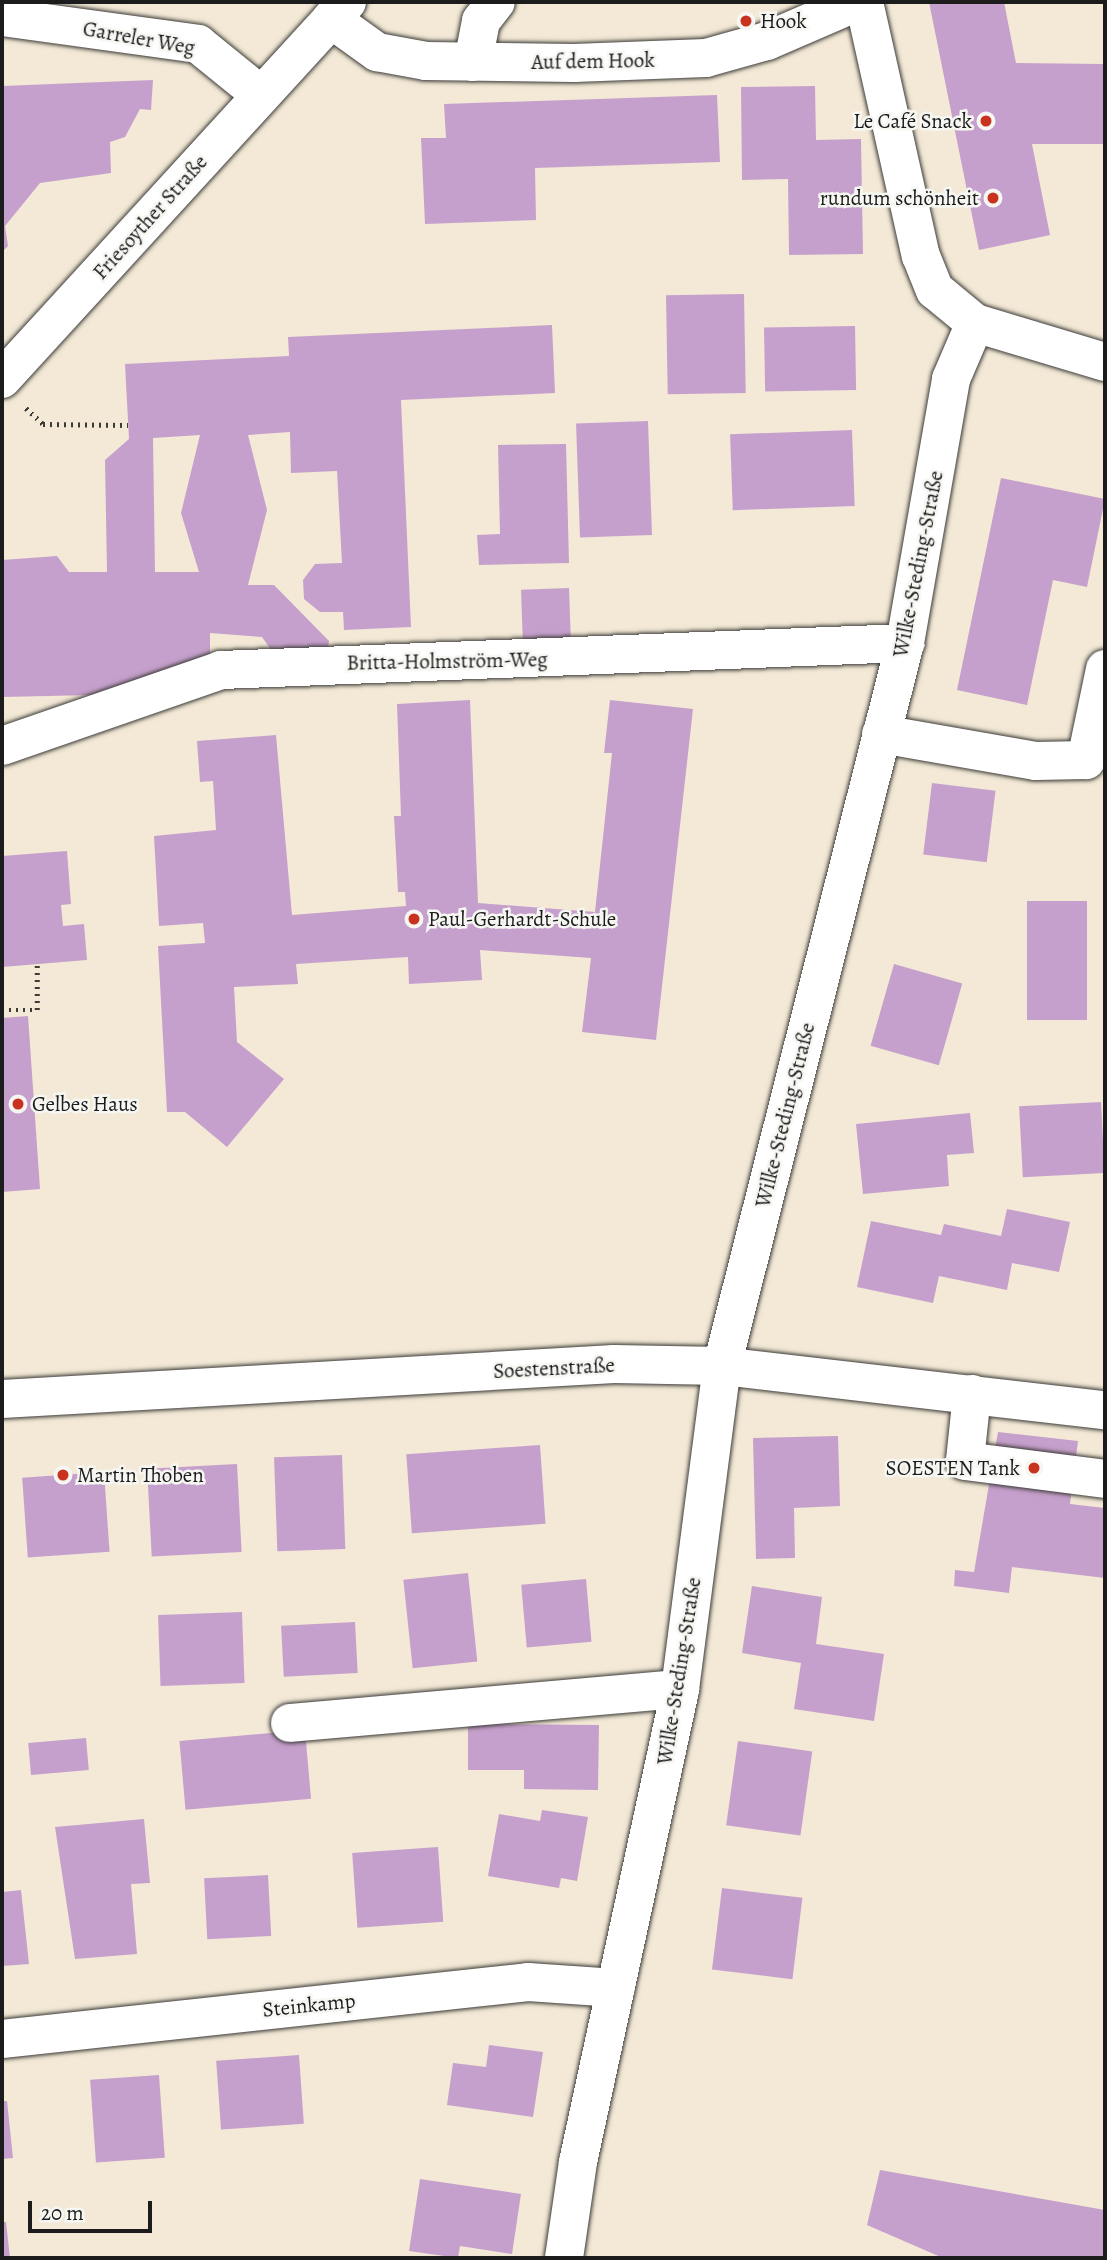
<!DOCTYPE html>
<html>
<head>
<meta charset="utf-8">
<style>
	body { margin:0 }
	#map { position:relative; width:1107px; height:2260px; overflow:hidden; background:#f3e9d6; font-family:Alegreya,serif }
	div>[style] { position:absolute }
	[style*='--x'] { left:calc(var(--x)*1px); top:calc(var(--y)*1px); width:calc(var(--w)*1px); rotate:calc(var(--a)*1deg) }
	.building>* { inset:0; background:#c6a0cc; transform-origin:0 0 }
	.path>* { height:4.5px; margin-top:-2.25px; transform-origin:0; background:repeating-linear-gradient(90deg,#3c3b38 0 2px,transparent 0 7px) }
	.roads { filter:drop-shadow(0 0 2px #3c3b38) drop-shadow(0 0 2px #3c3b38) }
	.minor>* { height:38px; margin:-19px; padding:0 19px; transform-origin:19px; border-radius:19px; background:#fff }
	.dots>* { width:19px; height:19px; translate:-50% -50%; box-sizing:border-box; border:4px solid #f6f6f2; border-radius:50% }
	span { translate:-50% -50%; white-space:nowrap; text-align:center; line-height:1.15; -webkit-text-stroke:5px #f6f6f2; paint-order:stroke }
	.poi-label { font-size:21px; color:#1c1c1c }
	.left { translate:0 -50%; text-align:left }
	.right { translate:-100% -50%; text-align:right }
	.street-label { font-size:21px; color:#1c1c1c }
	.frame { position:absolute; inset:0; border:4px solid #1c1c1c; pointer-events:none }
	.scale { position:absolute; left:28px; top:2201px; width:124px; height:32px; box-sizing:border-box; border:4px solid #1c1c1c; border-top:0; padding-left:9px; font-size:21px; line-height:24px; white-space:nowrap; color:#1c1c1c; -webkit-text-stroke:5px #f6f6f2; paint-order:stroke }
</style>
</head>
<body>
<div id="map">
	<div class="building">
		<div style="clip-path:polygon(929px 2px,1004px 2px,1016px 63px,1104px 64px,1103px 144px,1032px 144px,1050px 235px,979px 250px)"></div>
		<div style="clip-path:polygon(153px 80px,151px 110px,140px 109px,125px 137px,110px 142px,111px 173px,40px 183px,5px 226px,8px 246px,2px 252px,2px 86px)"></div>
		<div style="clip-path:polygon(815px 86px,816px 140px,861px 139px,863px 254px,789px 255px,788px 179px,742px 180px,741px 87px)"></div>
		<div style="clip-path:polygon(717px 95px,720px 162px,535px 168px,536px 220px,425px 224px,421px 138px,446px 138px,444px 104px)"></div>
		<div style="left:744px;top:294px;width:99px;height:78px;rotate:89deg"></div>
		<div style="clip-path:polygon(evenodd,552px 325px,555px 393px,401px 400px,411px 627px,344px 630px,343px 612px,320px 612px,304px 599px,303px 580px,315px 564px,342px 563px,337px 471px,291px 473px,290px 432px,248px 435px,267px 510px,248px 585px,274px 585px,329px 641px,327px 658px,276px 657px,262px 637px,210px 633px,210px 659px,93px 695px,2px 697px,2px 560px,57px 556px,69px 572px,107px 572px,105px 460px,129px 439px,125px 364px,289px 356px,288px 337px,552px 325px,200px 435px,181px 513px,199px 572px,155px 572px,153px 438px,200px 435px)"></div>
		<div style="left:855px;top:326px;width:64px;height:91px;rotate:89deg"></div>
		<div style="left:648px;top:421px;width:114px;height:72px;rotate:88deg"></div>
		<div style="left:852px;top:430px;width:76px;height:122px;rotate:88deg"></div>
		<div style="clip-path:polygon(566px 444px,569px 563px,479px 565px,477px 535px,500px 534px,498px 445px)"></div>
		<div style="clip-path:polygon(1001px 478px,1105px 499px,1087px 587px,1053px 580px,1027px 705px,957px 690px)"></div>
		<div style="left:569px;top:588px;width:56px;height:48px;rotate:88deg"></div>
		<div style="clip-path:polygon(470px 700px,478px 903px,595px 912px,612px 753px,604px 753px,610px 700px,693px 709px,656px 1040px,582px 1032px,591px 958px,480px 950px,482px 980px,409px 984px,408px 957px,296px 964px,298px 984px,234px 987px,237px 1042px,284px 1079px,227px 1147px,185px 1112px,167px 1112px,158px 946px,205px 943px,203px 923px,159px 926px,154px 836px,216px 830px,213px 781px,200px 782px,197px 741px,276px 735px,292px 915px,406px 906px,405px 892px,398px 892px,394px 816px,401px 816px,397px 704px)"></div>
		<div style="left:932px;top:783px;width:64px;height:72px;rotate:7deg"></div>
		<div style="clip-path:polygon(67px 851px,71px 904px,61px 905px,63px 926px,84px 924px,87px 960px,2px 967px,2px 856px)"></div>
		<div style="left:1027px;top:901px;width:60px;height:119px"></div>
		<div style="left:894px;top:964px;width:71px;height:85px;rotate:16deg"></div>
		<div style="clip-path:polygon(28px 1016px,40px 1189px,2px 1192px,2px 1018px)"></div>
		<div style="left:1101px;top:1102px;width:71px;height:82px;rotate:87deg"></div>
		<div style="clip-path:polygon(970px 1113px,974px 1153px,947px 1155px,949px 1186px,863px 1194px,856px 1124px)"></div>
		<div style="clip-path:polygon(1007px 1209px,1070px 1222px,1059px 1272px,1012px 1263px,1007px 1290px,939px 1276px,933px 1303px,857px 1287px,871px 1221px,941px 1235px,944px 1224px,1001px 1236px)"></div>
		<div style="clip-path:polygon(998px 1432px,1078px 1441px,1070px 1504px,1105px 1508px,1105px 1578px,1012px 1567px,1009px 1593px,954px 1586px,955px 1570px,974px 1572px)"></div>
		<div style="clip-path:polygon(838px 1436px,840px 1506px,794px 1508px,795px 1558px,756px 1559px,753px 1438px)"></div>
		<div style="left:540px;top:1445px;width:79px;height:134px;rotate:86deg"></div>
		<div style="left:342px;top:1455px;width:94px;height:68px;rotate:88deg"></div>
		<div style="left:237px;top:1464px;width:88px;height:90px;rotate:87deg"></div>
		<div style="left:104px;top:1472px;width:80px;height:82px;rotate:86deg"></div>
		<div style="left:468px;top:1573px;width:89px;height:65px;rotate:84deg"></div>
		<div style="left:586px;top:1579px;width:63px;height:65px;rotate:85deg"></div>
		<div style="clip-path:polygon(752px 1586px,822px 1597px,816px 1644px,884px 1654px,874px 1721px,794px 1709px,801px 1663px,742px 1653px)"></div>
		<div style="left:242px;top:1612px;width:71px;height:84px;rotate:88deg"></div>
		<div style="left:355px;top:1622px;width:51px;height:74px;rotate:87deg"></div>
		<div style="clip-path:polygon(468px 1724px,599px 1725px,598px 1790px,524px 1789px,524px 1770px,468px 1770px)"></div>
		<div style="left:305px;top:1730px;width:69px;height:126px;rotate:85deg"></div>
		<div style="left:86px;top:1738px;width:32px;height:58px;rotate:85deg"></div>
		<div style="left:738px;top:1741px;width:75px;height:85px;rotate:8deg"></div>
		<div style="clip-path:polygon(542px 1810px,588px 1817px,577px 1881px,561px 1878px,559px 1888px,488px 1876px,499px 1814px,540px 1821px)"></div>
		<div style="clip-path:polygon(144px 1819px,150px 1883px,131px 1884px,137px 1954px,75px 1959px,55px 1827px)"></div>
		<div style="left:438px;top:1847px;width:75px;height:86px;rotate:86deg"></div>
		<div style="left:268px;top:1875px;width:61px;height:64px;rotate:87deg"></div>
		<div style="left:722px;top:1888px;width:81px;height:82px;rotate:7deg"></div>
		<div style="clip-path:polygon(21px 1890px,29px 1964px,2px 1966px,2px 1892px)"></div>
		<div style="clip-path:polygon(489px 2045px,543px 2052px,533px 2117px,447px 2105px,453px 2063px,486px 2067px)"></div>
		<div style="left:299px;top:2055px;width:69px;height:83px;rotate:86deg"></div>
		<div style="left:159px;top:2075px;width:83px;height:69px;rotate:86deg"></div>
		<div style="clip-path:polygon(2px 2101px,7px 2101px,13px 2158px,2px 2159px)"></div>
		<div style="clip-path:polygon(880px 2170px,1105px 2210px,1105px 2258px,943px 2258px,867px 2225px)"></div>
		<div style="clip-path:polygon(420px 2179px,521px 2194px,512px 2254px,460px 2246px,458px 2258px,409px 2251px)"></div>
		<div style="clip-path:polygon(2px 2222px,6px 2222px,10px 2258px,2px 2258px)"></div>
	</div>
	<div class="path">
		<div style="--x:26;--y:408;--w:23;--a:43"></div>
		<div style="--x:43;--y:424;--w:85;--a:0.7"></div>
		<div style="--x:2;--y:1010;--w:35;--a:0"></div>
		<div style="--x:37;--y:1010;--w:46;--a:-90"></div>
	</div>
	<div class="roads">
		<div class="minor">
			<div style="--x:864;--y:2;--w:260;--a:77.4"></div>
			<div style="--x:921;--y:256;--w:37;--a:68"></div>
			<div style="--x:935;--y:290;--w:52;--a:39.5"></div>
			<div style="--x:975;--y:323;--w:136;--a:16.7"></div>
			<div style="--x:2;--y:17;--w:198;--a:7.8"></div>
			<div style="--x:198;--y:44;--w:81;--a:39"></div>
			<div style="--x:331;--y:19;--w:57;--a:35.7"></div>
			<div style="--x:377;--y:52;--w:50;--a:10.4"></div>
			<div style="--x:426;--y:61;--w:148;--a:0.8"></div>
			<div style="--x:574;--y:63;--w:132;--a:-2.2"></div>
			<div style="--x:706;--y:58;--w:63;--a:-15.6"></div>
			<div style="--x:767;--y:41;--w:98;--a:-23.4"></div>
			<div style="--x:473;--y:62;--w:42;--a:-79"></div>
			<div style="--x:481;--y:21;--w:24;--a:-52"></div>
			<div style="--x:2;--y:379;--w:511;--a:-47.54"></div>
			<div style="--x:881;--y:734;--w:157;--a:9.9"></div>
			<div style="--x:1036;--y:761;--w:50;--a:-1.1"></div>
			<div style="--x:1086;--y:760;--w:93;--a:-78.2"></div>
			<div style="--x:2;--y:746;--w:232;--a:-19.1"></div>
			<div style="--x:221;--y:670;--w:685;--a:-2.26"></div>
			<div style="--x:972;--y:1394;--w:67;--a:96"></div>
			<div style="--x:965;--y:1461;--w:141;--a:7.3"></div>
			<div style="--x:2;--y:1399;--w:613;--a:-3.27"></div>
			<div style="--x:614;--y:1364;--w:108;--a:1.1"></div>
			<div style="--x:722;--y:1366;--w:386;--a:6.6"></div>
			<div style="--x:290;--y:1723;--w:391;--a:-5"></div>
			<div style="--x:2;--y:2039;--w:529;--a:-6.18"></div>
			<div style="--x:528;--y:1982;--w:88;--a:3.9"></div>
			<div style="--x:564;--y:2258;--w:97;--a:-81.7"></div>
			<div style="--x:578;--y:2162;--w:484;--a:-77.8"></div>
			<div style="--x:680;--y:1689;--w:326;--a:-82.6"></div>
			<div style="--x:722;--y:1366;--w:746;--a:-75.8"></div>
			<div style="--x:905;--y:643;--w:268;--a:-80.1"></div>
			<div style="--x:951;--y:379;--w:61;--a:-66.8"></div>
		</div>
	</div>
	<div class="dots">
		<div style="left:746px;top:21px;background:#c8321e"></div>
		<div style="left:986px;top:121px;background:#c8321e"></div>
		<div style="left:993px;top:198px;background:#c8321e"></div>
		<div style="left:414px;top:919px;background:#c8321e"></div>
		<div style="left:18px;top:1104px;background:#c8321e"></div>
		<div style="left:1034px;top:1468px;background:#c8321e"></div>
		<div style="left:63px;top:1475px;background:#c8321e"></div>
	</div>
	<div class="poi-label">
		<span class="left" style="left:760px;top:21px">Hook</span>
		<span class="right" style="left:972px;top:121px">Le Café Snack</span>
		<span class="right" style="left:979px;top:198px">rundum schönheit</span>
		<span class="left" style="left:428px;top:919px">Paul-Gerhardt-Schule</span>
		<span class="left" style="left:32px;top:1104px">Gelbes Haus</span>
		<span class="right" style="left:1020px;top:1468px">SOESTEN Tank</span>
		<span class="left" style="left:77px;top:1475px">Martin Thoben</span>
	</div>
	<div class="street-label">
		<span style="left:139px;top:38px;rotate:10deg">Garreler Weg</span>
		<span style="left:593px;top:61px;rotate:-1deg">Auf dem Hook</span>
		<span style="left:150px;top:217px;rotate:-48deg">Friesoyther Straße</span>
		<span style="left:918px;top:564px;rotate:-79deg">Wilke-Steding-Straße</span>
		<span style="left:447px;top:661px;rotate:-1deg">Britta-Holmström-Weg</span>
		<span style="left:785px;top:1115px;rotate:-76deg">Wilke-Steding-Straße</span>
		<span style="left:554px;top:1368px;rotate:-3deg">Soestenstraße</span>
		<span style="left:679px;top:1671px;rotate:-81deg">Wilke-Steding-Straße</span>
		<span style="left:309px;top:2005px;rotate:-6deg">Steinkamp</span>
	</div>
	<div class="frame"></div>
	<div class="scale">20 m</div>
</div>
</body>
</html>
